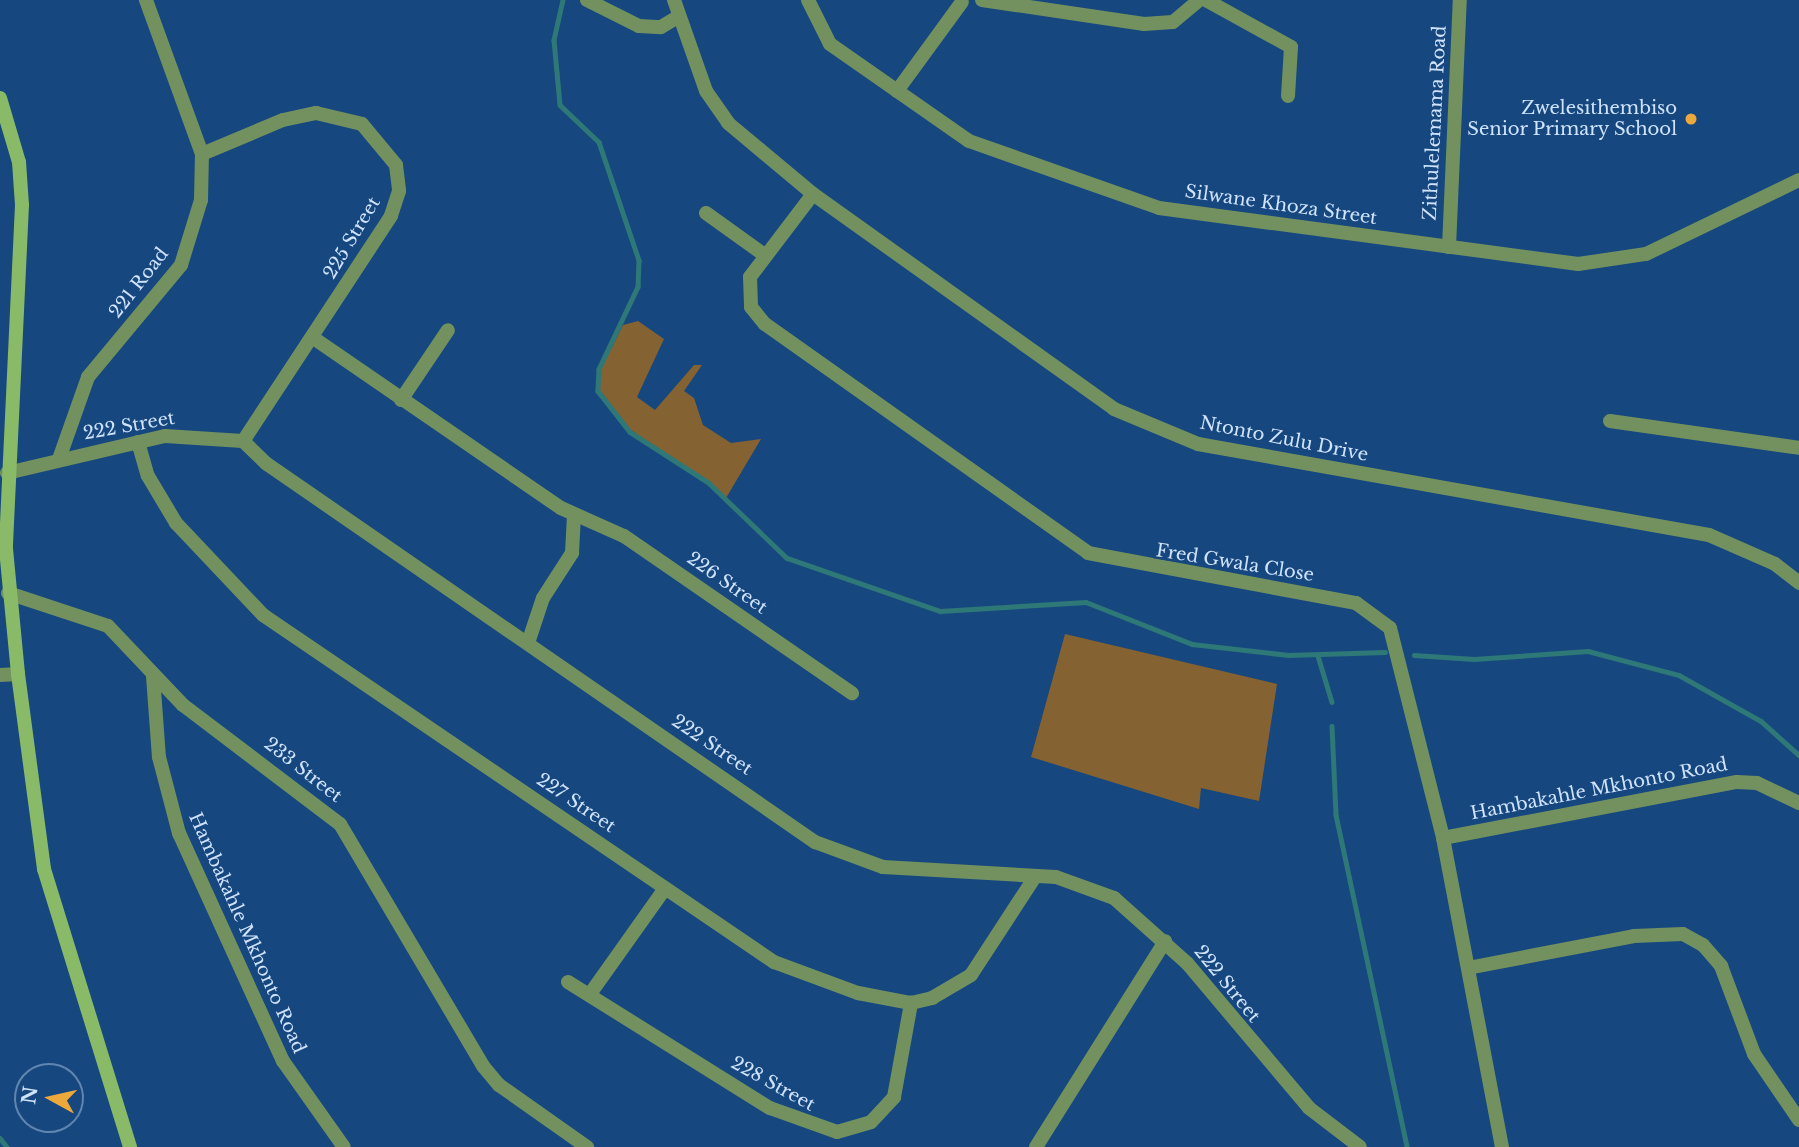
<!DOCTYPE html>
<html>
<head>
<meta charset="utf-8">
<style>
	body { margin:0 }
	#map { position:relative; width:1799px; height:1147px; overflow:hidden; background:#16477e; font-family:"Libre Baskerville",serif }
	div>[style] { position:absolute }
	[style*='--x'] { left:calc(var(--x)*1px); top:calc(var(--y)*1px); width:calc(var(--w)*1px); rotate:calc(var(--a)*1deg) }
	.green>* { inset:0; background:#846231 }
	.stream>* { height:4.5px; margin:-2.25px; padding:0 2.25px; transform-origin:2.25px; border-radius:2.25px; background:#2e7877 }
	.street>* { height:14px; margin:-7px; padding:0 7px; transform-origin:7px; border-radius:7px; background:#72915f }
	.secondary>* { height:14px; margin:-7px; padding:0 7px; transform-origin:7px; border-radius:7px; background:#89ba68 }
	.dots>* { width:19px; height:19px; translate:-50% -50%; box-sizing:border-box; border:4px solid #16477e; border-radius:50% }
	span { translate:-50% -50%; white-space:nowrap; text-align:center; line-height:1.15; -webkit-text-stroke:5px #16477e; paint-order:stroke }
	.poi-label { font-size:18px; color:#cfe3fd }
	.right { translate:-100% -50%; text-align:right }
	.street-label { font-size:18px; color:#cfe3fd }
	.north { position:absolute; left:14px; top:1063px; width:70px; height:70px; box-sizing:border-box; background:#16477e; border:2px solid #6085b1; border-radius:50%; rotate:278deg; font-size:19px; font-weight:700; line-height:28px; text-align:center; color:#cfe3fd }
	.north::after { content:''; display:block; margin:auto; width:24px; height:32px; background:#eda83c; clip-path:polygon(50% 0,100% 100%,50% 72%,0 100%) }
</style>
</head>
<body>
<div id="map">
	<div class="green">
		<div style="clip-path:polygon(638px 321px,664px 339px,637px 397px,655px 410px,694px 365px,702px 365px,684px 391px,694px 398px,703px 425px,731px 443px,761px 439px,726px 498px,620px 422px,599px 392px,599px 373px,623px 325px)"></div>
		<div style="clip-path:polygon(1065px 634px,1277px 684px,1259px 801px,1201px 788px,1199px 809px,1031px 757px)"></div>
	</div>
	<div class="stream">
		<div style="--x:563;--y:0;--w:41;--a:102.7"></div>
		<div style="--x:554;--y:40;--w:65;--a:84.7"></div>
		<div style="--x:560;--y:105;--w:54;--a:43.5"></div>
		<div style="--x:599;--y:142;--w:125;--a:71.3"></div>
		<div style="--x:639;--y:260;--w:27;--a:92"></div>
		<div style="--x:638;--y:287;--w:91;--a:115.4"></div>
		<div style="--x:599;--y:369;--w:22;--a:93"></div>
		<div style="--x:598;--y:391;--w:52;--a:52"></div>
		<div style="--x:630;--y:432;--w:94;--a:32.8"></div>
		<div style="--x:709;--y:483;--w:108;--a:43.9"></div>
		<div style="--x:787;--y:558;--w:162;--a:19.1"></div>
		<div style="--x:940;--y:611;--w:146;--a:-3.5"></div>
		<div style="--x:1086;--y:602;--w:114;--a:21.6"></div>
		<div style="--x:1192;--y:644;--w:97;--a:6.5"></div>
		<div style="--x:1288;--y:655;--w:97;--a:-1.8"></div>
		<div style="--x:1414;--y:655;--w:60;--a:3.8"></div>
		<div style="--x:1474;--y:659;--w:114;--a:-4"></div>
		<div style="--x:1588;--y:651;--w:94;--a:14.8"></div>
		<div style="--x:1679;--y:675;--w:94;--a:29.3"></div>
		<div style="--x:1761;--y:721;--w:51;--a:41.8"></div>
		<div style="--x:1318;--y:656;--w:48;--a:73.1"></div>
		<div style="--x:1332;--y:726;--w:89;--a:87.4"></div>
		<div style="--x:1336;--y:815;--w:340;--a:77.9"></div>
		<div style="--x:0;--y:1138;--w:11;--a:52"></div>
	</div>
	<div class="street">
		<div style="--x:587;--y:0;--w:58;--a:26.6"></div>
		<div style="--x:639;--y:26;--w:22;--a:3"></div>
		<div style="--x:661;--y:27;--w:21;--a:-31"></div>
		<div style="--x:674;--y:0;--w:96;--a:70.6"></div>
		<div style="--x:706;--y:91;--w:39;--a:55"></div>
		<div style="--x:728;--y:123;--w:111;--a:39.9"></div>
		<div style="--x:813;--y:194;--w:370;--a:35.5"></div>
		<div style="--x:1114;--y:409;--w:91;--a:22.6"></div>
		<div style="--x:1198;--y:444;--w:519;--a:10.1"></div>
		<div style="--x:1709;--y:535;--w:72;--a:23.7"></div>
		<div style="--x:1775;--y:564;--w:31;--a:38"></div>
		<div style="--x:808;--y:0;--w:49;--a:63.4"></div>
		<div style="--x:830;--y:44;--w:169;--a:34.9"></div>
		<div style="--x:969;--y:141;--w:201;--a:19.4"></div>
		<div style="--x:1159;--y:208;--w:423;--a:7.6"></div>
		<div style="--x:1578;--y:264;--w:69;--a:-8.4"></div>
		<div style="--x:1646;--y:254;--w:170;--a:-25.8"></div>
		<div style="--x:982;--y:0;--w:164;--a:8.4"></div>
		<div style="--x:1144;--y:24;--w:29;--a:-4"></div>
		<div style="--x:1173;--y:22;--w:34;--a:-40"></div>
		<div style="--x:1206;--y:0;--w:97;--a:28.9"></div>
		<div style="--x:1291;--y:47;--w:49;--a:93.5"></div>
		<div style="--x:897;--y:91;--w:110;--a:-53.9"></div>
		<div style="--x:202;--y:154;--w:88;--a:-22.8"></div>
		<div style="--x:283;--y:120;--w:34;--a:-12"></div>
		<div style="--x:316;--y:113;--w:47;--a:13.4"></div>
		<div style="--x:362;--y:124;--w:53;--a:50.3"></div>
		<div style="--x:396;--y:165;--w:26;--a:83"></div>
		<div style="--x:399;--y:191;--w:26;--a:108"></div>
		<div style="--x:391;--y:216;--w:269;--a:123.3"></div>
		<div style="--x:813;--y:194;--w:104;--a:127.2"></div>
		<div style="--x:750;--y:277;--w:30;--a:88"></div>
		<div style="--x:751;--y:307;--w:22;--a:51"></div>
		<div style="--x:765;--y:324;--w:396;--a:35.3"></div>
		<div style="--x:1088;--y:553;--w:273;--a:10.6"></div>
		<div style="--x:1356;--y:603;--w:42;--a:36.3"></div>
		<div style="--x:1390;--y:628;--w:217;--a:75.8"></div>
		<div style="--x:1443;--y:838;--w:315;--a:79.2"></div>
		<div style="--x:706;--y:213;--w:70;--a:35.7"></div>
		<div style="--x:1449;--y:247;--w:247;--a:-87.5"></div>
		<div style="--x:312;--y:337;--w:302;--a:34.5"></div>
		<div style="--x:561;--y:508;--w:69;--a:24"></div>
		<div style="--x:624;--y:536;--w:277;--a:34.6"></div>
		<div style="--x:401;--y:400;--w:84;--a:-56.1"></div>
		<div style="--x:1610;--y:421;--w:191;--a:8.1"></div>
		<div style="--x:138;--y:442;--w:35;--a:74"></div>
		<div style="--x:148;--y:476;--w:55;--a:59.2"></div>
		<div style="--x:176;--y:523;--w:127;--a:46.6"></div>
		<div style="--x:263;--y:615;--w:618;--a:34.18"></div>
		<div style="--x:774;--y:962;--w:90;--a:20.3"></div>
		<div style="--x:858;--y:993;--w:54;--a:10.7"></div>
		<div style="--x:911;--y:1003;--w:22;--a:-13"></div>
		<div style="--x:932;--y:998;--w:45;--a:-30.5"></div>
		<div style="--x:971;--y:975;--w:117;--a:-56.9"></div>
		<div style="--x:59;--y:459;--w:87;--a:-70.5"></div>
		<div style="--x:88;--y:377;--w:146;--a:-50.3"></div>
		<div style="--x:181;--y:265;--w:68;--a:-72.9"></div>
		<div style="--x:201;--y:200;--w:46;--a:-88.8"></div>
		<div style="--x:202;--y:154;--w:164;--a:-110"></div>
		<div style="--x:7;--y:473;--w:162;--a:-13.2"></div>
		<div style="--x:165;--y:436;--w:78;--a:3.7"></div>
		<div style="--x:243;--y:441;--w:33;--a:44"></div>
		<div style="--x:267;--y:464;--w:666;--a:34.6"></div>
		<div style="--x:815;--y:842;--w:72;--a:20.2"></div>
		<div style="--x:883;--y:867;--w:173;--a:3.3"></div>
		<div style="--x:1056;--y:877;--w:62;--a:19.9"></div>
		<div style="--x:1114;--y:898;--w:98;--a:41.7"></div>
		<div style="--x:1187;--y:963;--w:189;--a:49.9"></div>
		<div style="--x:1309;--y:1108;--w:64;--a:37.4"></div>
		<div style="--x:8;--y:593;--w:105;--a:18.3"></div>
		<div style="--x:108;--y:626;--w:109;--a:46.5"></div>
		<div style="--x:183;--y:705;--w:197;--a:37.2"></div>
		<div style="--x:340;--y:824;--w:281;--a:59.4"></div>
		<div style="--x:483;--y:1066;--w:25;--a:50"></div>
		<div style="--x:499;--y:1085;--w:108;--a:35.2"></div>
		<div style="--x:528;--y:643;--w:47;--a:-71.6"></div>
		<div style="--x:543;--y:598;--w:54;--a:-57.2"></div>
		<div style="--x:572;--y:553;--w:38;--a:-87"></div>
		<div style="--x:0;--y:675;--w:18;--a:-3"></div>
		<div style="--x:153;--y:676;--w:81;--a:85.8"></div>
		<div style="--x:159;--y:757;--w:79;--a:75.3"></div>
		<div style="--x:179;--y:833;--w:251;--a:65.5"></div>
		<div style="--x:283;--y:1061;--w:105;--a:54.7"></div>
		<div style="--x:1443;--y:838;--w:299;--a:-10.8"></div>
		<div style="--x:1737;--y:782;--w:20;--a:3"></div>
		<div style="--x:1757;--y:783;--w:47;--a:25.5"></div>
		<div style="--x:1468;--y:968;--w:169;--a:-10.9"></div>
		<div style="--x:1634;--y:936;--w:49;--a:-2.3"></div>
		<div style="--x:1683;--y:934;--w:23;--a:29"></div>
		<div style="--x:1703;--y:945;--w:28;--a:49"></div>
		<div style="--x:1721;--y:966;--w:94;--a:69.4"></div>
		<div style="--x:1754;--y:1054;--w:80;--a:55.7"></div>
		<div style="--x:568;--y:982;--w:238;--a:32"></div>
		<div style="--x:770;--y:1108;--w:71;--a:19.7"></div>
		<div style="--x:837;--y:1132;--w:35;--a:-16"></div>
		<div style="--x:871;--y:1122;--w:34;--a:-47"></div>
		<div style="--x:894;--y:1097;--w:96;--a:-79.7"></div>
		<div style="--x:590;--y:994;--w:128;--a:-54.6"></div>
		<div style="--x:1036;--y:1147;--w:243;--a:-57.9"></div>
	</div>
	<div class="secondary">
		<div style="--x:0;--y:98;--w:67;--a:73.5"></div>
		<div style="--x:19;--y:162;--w:43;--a:86"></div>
		<div style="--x:22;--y:205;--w:344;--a:92.7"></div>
		<div style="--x:6;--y:549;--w:126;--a:84.5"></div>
		<div style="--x:18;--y:674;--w:197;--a:82.4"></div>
		<div style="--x:44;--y:869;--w:291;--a:72.8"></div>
	</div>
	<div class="dots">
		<div style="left:1691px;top:119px;background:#eda83c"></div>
	</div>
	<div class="poi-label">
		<span class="right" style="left:1677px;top:119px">Zwelesithembiso<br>Senior Primary School</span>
	</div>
	<div class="street-label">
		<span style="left:1435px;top:123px;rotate:-87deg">Zithulelemama Road</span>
		<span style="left:1281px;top:205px;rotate:8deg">Silwane Khoza Street</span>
		<span style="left:352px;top:238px;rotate:-59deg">225 Street</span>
		<span style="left:139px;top:283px;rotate:-52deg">221 Road</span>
		<span style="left:129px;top:426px;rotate:-10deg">222 Street</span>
		<span style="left:1284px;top:439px;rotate:11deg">Ntonto Zulu Drive</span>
		<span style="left:1235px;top:563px;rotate:9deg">Fred Gwala Close</span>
		<span style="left:727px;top:583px;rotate:35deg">226 Street</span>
		<span style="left:712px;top:745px;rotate:34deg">222 Street</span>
		<span style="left:303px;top:770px;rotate:38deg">233 Street</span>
		<span style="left:1599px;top:789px;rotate:-11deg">Hambakahle Mkhonto Road</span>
		<span style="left:576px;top:803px;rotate:34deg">227 Street</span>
		<span style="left:247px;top:933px;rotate:66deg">Hambakahle Mkhonto Road</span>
		<span style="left:1227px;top:984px;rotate:51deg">222 Street</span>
		<span style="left:773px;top:1084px;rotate:29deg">228 Street</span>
	</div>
	<div class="north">N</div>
</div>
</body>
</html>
